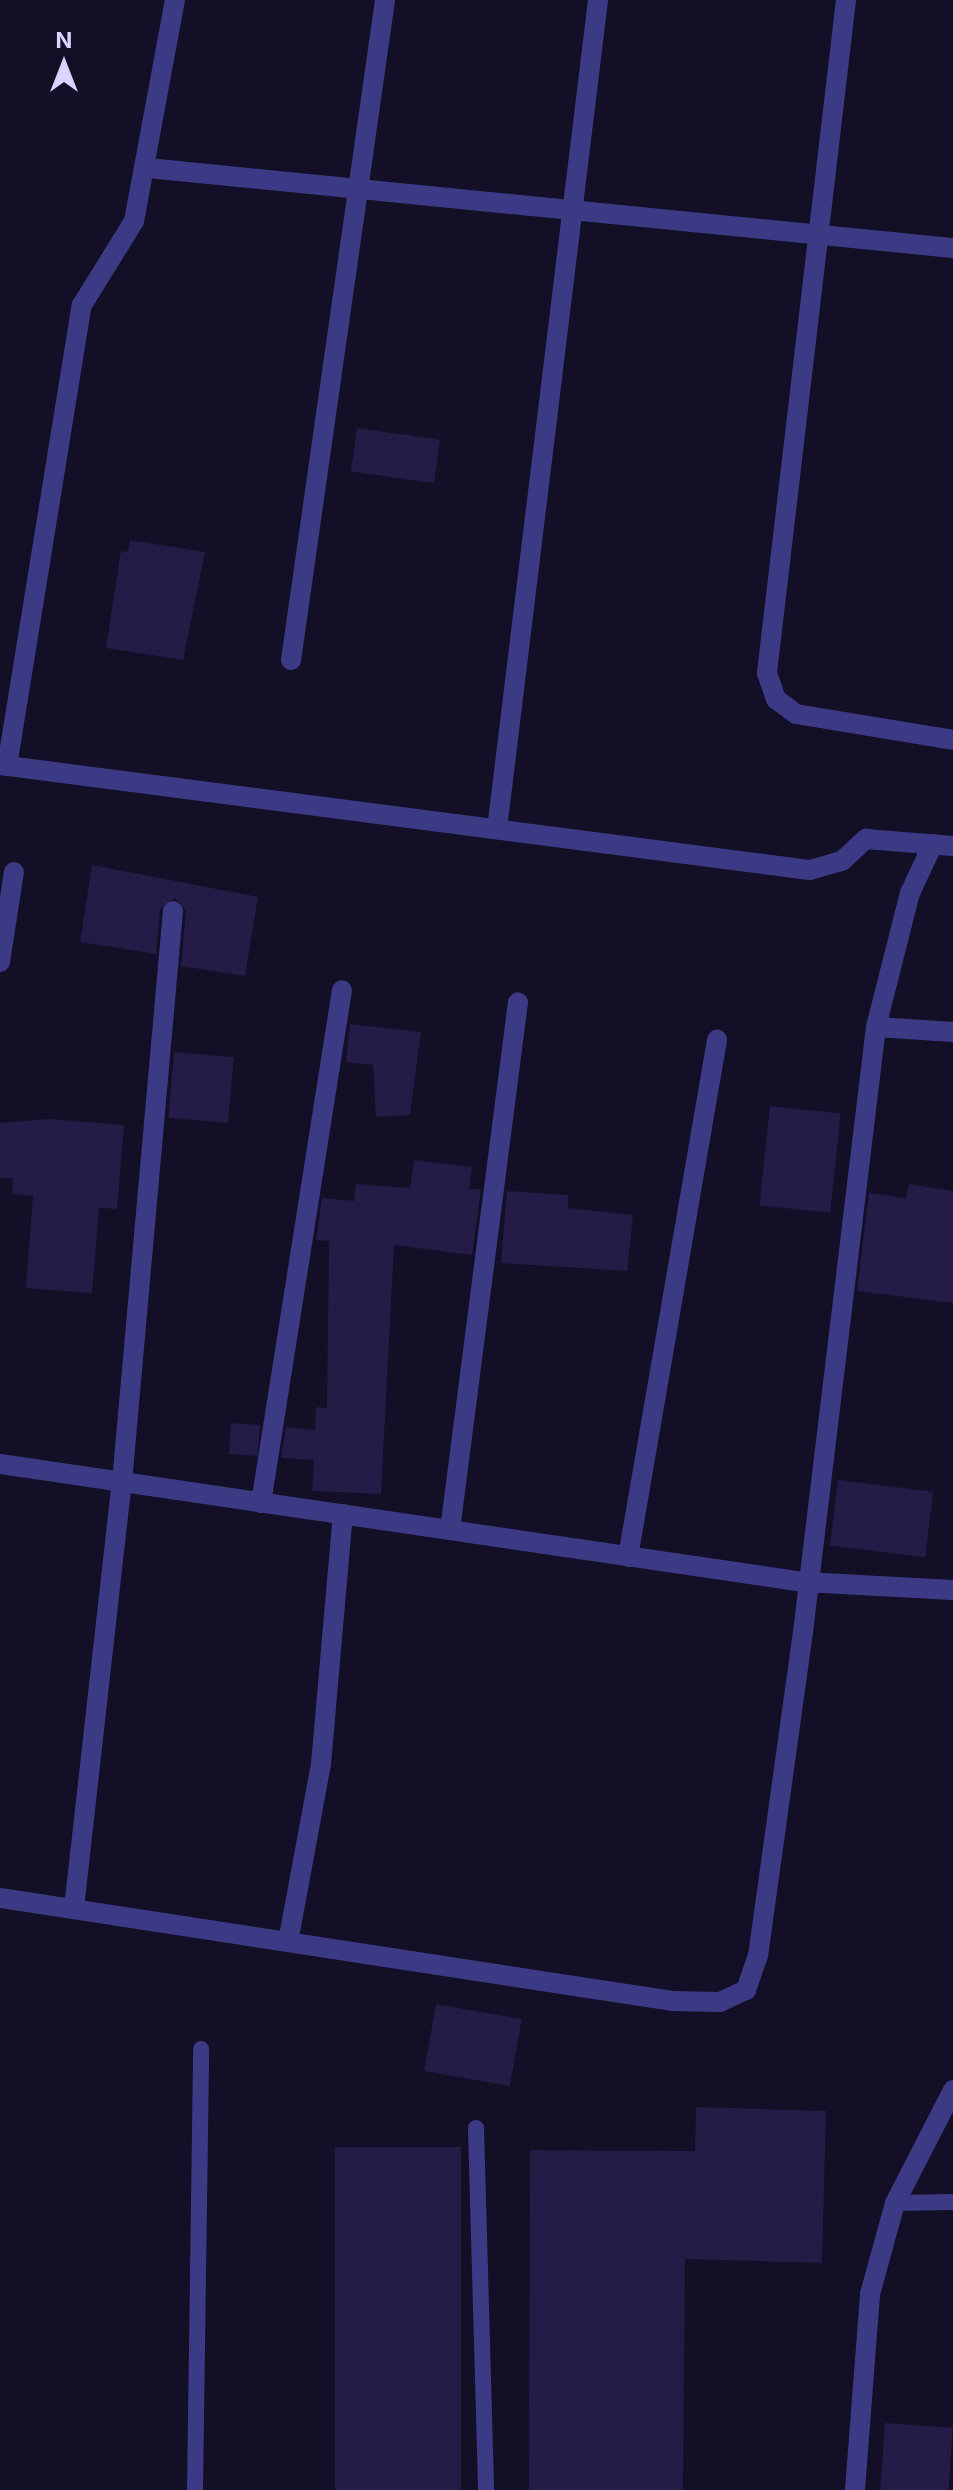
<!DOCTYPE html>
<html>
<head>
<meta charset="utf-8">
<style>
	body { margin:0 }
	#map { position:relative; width:953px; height:2490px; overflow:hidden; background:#130f26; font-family:Inter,sans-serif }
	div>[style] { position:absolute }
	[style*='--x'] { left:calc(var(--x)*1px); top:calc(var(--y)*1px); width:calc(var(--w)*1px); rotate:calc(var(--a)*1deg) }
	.building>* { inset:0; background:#241b47; transform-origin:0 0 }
	.lane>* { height:16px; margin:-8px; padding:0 8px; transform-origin:8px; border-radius:8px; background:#3d3a85 }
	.street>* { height:20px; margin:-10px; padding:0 10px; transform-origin:10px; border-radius:10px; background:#3d3a85 }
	span { translate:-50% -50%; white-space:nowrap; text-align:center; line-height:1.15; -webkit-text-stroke:6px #130f26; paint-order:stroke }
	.north { position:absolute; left:24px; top:24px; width:80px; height:80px; -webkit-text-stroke:6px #130f26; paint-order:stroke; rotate:0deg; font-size:22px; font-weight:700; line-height:32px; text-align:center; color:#d9d4ff }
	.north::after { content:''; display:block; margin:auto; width:28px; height:36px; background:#d9d4ff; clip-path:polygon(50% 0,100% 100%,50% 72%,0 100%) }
</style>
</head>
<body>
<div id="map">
	<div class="building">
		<div style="left:357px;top:428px;width:84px;height:44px;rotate:8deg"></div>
		<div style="clip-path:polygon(130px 540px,205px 552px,183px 660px,106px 648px,121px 551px,128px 552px)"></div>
		<div style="clip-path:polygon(92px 865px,258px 897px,245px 976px,181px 966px,186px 911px,175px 898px,160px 909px,156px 954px,80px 942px)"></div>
		<div style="clip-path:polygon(350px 1024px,421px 1032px,410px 1115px,376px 1117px,373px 1065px,346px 1062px)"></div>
		<div style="left:174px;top:1052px;width:60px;height:66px;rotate:5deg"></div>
		<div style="left:770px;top:1106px;width:71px;height:100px;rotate:6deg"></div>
		<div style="clip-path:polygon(49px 1119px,124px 1125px,117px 1209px,99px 1208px,92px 1293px,26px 1288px,33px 1196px,12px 1194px,13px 1178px,0 1178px,0 1123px)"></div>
		<div style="clip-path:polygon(414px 1160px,472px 1167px,469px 1189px,481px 1189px,472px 1255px,394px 1245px,381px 1494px,312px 1491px,314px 1460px,281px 1458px,286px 1427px,315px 1430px,316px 1407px,327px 1408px,329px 1241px,316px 1240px,322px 1198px,354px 1201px,356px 1184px,410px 1188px)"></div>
		<div style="clip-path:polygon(909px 1184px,953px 1191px,953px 1303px,857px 1291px,869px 1193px,906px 1198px)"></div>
		<div style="clip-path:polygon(507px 1191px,568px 1195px,568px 1208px,633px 1215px,627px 1271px,501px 1263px)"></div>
		<div style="left:231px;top:1423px;width:29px;height:31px;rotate:4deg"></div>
		<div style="left:838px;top:1480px;width:96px;height:66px;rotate:7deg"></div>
		<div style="left:436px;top:2004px;width:87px;height:68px;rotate:10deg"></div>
		<div style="clip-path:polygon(696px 2107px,826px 2111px,822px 2263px,685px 2259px,683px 2490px,529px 2490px,530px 2150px,695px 2151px)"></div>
		<div style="left:461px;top:2147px;width:343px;height:126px;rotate:90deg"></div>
		<div style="left:885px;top:2423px;width:68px;height:67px;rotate:4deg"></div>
	</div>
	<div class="lane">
		<div style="--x:476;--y:2128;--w:362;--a:88.4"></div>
		<div style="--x:895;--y:2203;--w:58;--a:-1"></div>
		<div style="--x:195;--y:2490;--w:441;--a:-89.2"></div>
	</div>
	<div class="street">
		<div style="--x:846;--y:0;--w:678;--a:96.7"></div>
		<div style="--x:767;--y:673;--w:28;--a:71"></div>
		<div style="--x:776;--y:699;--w:25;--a:37"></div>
		<div style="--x:796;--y:714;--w:159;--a:9.4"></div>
		<div style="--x:148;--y:168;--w:809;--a:5.68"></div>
		<div style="--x:291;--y:660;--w:667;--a:-81.89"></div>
		<div style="--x:0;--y:765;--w:817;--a:7.39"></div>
		<div style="--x:810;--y:870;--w:33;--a:-16"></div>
		<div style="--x:842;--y:861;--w:33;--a:-43"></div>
		<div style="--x:866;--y:839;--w:87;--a:4.6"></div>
		<div style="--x:7;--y:766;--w:467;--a:-80.8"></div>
		<div style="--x:82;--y:305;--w:99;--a:-58.2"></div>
		<div style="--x:134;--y:221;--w:225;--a:-79.5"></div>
		<div style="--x:497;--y:829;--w:835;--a:-83.05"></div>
		<div style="--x:0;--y:962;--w:91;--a:-81.2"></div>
		<div style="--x:876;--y:1027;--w:77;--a:3.7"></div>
		<div style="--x:0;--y:1464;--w:813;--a:8.35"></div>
		<div style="--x:804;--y:1582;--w:149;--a:3.1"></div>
		<div style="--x:261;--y:1503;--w:519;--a:-81.03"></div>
		<div style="--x:450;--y:1530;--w:532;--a:-82.66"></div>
		<div style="--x:628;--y:1557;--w:525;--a:-80.23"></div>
		<div style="--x:0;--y:1898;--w:680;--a:8.71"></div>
		<div style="--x:672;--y:2001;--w:48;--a:1.2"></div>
		<div style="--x:720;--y:2002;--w:29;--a:-25"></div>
		<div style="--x:746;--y:1990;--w:36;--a:-71"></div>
		<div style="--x:758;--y:1956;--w:327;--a:-82.1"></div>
		<div style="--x:803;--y:1632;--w:609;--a:-83.12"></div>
		<div style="--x:876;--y:1027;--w:138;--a:-75.8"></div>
		<div style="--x:910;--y:893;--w:54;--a:-64.9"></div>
		<div style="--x:74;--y:1908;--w:429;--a:-83.6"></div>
		<div style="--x:122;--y:1482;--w:573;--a:-84.9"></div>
		<div style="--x:288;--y:1942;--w:181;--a:-79.5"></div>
		<div style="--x:321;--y:1764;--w:251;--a:-85"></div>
		<div style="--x:855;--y:2490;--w:197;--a:-85.6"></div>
		<div style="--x:870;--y:2294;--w:94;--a:-74.6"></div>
		<div style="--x:895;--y:2203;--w:127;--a:-62.8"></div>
	</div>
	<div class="north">N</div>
</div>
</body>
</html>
